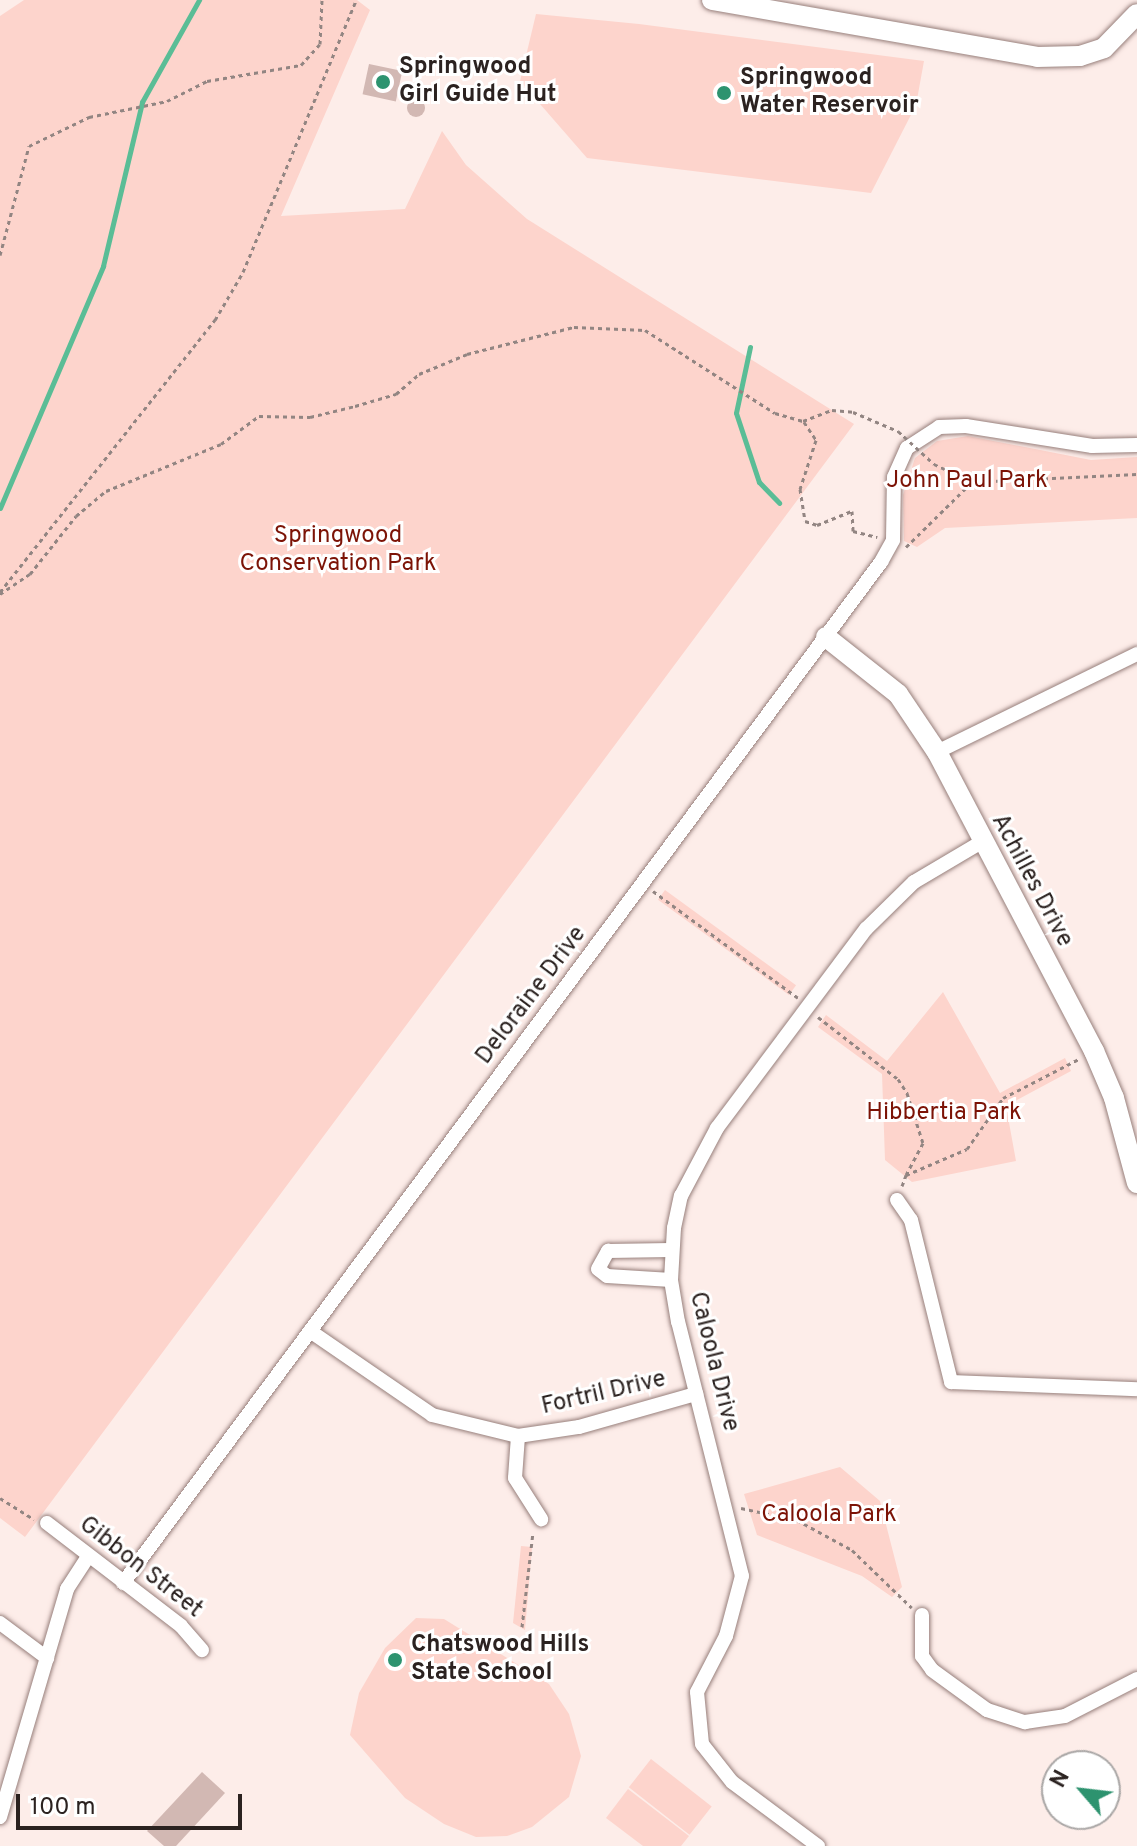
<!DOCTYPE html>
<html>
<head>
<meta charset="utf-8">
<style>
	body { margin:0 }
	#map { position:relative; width:1137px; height:1846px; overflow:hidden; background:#fdede9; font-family:Overpass,sans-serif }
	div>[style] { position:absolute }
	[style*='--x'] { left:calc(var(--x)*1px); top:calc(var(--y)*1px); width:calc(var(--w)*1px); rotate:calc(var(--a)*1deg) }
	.green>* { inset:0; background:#fdd4cc; transform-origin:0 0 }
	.stream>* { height:5px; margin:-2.5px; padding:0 2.5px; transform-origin:2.5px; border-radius:2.5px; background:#5abd96 }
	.building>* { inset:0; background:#d2b8b3; transform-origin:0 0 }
	.round { border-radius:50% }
	.path>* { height:3px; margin-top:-1.5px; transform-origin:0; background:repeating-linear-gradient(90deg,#928582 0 4px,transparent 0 8px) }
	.roads { filter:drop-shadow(0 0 2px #977f7b) drop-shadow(0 0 2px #977f7b) }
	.street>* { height:14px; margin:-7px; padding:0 7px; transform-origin:7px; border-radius:7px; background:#fff }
	.secondary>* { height:20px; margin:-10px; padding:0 10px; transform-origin:10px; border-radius:10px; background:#fff }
	.path-bridge>* { height:3px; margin-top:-1.5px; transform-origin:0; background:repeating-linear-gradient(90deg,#928582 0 4px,transparent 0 8px) }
	.dots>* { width:22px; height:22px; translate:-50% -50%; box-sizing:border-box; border:4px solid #fff; border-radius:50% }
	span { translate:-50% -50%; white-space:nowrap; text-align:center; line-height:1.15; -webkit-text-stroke:6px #fff; paint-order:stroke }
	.poi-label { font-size:24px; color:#2b2220; font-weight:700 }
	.left { translate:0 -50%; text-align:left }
	.park-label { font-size:24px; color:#7c1306 }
	.street-label { font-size:24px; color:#2b2220 }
	.north { position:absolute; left:1041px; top:1750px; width:80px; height:80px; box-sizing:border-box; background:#fff; border:2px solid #aaa7a6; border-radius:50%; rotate:298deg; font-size:22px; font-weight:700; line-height:32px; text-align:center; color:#2b2220 }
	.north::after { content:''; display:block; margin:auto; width:28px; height:36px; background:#2d936f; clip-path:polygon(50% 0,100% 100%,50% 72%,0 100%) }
	.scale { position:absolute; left:16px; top:1794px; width:226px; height:36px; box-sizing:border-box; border:4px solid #2b2220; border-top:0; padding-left:10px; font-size:24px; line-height:28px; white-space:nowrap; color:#2b2220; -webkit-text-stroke:6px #fff; paint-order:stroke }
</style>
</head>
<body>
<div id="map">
	<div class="green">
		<div style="clip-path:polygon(24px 0,357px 0,370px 10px,281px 216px,405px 209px,442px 131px,466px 165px,527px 219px,854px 424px,25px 1537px,0 1518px,0 16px)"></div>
		<div style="clip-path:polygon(536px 14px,639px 24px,924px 61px,916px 105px,871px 193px,587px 158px,520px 81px)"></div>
		<div style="clip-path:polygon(968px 436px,1091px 460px,1137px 457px,1137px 518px,945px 528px,917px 547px,904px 541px,903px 495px,915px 458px,937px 441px)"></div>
		<div style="left:665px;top:890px;width:162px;height:12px;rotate:36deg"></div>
		<div style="clip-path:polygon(943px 992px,1000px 1093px,1065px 1058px,1071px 1071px,1006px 1106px,1016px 1161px,912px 1182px,885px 1160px,882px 1074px,818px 1027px,826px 1015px,887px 1061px)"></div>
		<div style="clip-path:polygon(840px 1467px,880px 1501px,902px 1587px,892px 1597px,862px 1576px,757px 1535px,744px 1494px)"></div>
		<div style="clip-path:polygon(521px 1546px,532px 1547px,525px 1630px,513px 1623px)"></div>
		<div style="clip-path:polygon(416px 1618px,444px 1619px,549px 1684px,569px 1714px,581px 1756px,569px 1797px,532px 1827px,507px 1836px,476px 1837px,444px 1824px,405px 1798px,350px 1735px,359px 1693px,385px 1648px)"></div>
		<div style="left:651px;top:1759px;width:77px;height:36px;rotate:38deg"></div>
		<div style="clip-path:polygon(628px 1789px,689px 1836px,681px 1846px,643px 1846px,606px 1818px)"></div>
	</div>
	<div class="stream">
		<div style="--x:750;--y:347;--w:67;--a:102"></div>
		<div style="--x:736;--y:413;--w:73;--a:71.6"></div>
		<div style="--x:759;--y:482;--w:29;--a:46"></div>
		<div style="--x:0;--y:508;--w:263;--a:-66.9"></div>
		<div style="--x:103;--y:266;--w:169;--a:-76.6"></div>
		<div style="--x:142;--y:102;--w:117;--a:-60.8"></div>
	</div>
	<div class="building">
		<div style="left:369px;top:64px;width:34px;height:31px;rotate:12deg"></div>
		<div class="round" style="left:407px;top:99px;width:18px;height:18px"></div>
		<div style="clip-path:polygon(202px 1772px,225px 1793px,176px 1846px,164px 1846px,147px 1831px)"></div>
	</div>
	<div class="path">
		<div style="--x:0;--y:255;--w:113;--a:-75.1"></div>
		<div style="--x:29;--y:146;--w:67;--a:-25.8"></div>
		<div style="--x:89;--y:117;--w:80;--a:-11.6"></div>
		<div style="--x:167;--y:101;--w:45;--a:-26.6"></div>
		<div style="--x:207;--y:81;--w:95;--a:-9.7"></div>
		<div style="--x:301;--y:65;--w:28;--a:-48"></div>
		<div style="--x:320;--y:44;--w:44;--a:-87.4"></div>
		<div style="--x:804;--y:422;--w:22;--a:56"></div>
		<div style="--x:816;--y:440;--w:52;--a:108.1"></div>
		<div style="--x:800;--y:489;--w:32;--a:81"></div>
		<div style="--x:805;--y:521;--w:13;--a:18"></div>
		<div style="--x:817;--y:525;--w:38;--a:-22"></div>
		<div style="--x:852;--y:511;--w:20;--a:87"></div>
		<div style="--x:853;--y:531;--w:25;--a:14"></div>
		<div style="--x:934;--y:464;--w:42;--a:25.3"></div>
		<div style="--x:972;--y:482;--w:165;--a:-2.8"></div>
		<div style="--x:906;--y:547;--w:93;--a:-44.6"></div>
		<div style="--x:0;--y:592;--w:347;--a:-51.7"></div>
		<div style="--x:215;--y:320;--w:56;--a:-59.7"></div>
		<div style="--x:243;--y:272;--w:295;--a:-67.4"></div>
		<div style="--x:0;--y:594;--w:36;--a:-34"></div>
		<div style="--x:30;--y:574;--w:74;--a:-51.6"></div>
		<div style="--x:76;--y:516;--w:39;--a:-40"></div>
		<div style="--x:106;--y:491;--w:124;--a:-22.2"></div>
		<div style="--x:221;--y:444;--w:47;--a:-36.4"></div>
		<div style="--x:259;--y:416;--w:51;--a:1.1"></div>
		<div style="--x:310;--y:417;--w:46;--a:-13.7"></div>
		<div style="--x:355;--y:406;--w:43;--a:-16.3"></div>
		<div style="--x:396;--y:394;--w:30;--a:-41"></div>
		<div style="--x:419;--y:374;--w:52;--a:-22.6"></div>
		<div style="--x:467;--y:354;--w:110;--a:-14.2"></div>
		<div style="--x:574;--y:327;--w:71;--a:2.4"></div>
		<div style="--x:645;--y:330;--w:154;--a:32.6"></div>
		<div style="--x:775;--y:413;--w:29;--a:16"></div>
		<div style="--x:803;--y:421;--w:31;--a:-21"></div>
		<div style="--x:832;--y:410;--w:21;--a:5"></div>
		<div style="--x:853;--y:412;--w:49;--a:22.9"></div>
		<div style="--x:653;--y:891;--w:180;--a:36.4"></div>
		<div style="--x:818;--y:1017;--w:101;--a:37.8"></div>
		<div style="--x:898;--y:1079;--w:17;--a:57"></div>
		<div style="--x:907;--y:1093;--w:52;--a:72.3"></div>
		<div style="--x:923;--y:1143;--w:36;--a:118"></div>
		<div style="--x:902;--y:1186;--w:12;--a:-70"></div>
		<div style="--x:906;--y:1175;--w:66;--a:-23.1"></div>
		<div style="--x:967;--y:1149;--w:62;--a:-54.8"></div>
		<div style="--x:1003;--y:1098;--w:85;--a:-27.2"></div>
		<div style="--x:0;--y:1498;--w:40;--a:32"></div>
		<div style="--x:741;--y:1508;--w:57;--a:12.1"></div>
		<div style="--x:797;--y:1520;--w:63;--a:28.6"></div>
		<div style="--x:852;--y:1550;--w:83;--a:44"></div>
		<div style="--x:522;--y:1627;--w:96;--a:-83.4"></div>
	</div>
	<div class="roads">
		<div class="street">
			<div style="--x:937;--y:752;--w:223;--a:-26.1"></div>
			<div style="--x:897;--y:1200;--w:24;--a:55"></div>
			<div style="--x:911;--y:1220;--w:167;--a:76.1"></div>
			<div style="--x:951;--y:1382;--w:186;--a:2.2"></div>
			<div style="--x:671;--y:1280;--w:64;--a:-176.4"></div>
			<div style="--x:607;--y:1276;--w:11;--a:-142"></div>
			<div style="--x:598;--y:1269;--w:21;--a:-61"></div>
			<div style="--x:608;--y:1251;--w:63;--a:-0.9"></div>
			<div style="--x:310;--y:1331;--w:148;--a:34.5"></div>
			<div style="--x:432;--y:1415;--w:89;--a:13.7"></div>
			<div style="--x:518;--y:1436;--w:62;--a:-8.4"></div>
			<div style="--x:579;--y:1427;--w:122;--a:-15.8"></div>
			<div style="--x:518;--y:1436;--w:42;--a:94.1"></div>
			<div style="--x:515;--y:1478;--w:49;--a:57.6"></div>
			<div style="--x:47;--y:1523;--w:169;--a:37.5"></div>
			<div style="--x:181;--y:1626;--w:32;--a:49"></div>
			<div style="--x:123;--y:1583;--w:1272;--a:-53.41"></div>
			<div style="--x:881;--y:562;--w:25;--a:-61"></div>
			<div style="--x:893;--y:540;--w:63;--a:-89.1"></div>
			<div style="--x:894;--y:477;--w:32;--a:-66"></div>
			<div style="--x:907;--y:448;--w:38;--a:-33"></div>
			<div style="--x:939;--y:427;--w:27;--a:-2"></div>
			<div style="--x:966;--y:426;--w:128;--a:9"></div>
			<div style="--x:1092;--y:446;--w:45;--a:-1.3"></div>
			<div style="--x:922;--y:1615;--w:41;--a:90"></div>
			<div style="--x:922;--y:1656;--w:17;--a:54"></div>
			<div style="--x:932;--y:1670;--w:68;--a:36"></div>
			<div style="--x:987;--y:1710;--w:40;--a:18"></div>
			<div style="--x:1025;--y:1722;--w:40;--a:-8.5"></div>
			<div style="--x:1065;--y:1716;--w:81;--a:-27.2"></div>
			<div style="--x:0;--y:1623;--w:59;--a:36.7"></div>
			<div style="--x:0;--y:1817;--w:238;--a:-73.6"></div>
			<div style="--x:67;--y:1589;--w:38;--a:-57"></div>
			<div style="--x:818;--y:1846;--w:107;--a:-143.3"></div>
			<div style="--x:732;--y:1782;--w:48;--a:-128.3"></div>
			<div style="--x:702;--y:1744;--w:52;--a:-95.5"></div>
			<div style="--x:697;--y:1692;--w:63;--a:-62.6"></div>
			<div style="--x:726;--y:1636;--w:62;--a:-75.1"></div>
			<div style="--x:742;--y:1576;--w:262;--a:-104.1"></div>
			<div style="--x:678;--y:1322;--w:43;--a:-99.5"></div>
			<div style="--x:671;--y:1280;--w:52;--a:-86.7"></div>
			<div style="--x:674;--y:1228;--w:33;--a:-78"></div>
			<div style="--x:681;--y:1196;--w:77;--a:-62.1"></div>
			<div style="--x:717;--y:1128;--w:249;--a:-53.2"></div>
			<div style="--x:866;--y:929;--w:67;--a:-44.4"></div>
			<div style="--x:914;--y:882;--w:77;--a:-30.6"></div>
		</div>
		<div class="secondary">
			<div style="--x:712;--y:0;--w:330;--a:9.9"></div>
			<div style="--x:1037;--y:57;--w:43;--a:-1.3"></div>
			<div style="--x:1080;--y:56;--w:25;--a:-18"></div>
			<div style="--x:1104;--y:48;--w:47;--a:-45.9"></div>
			<div style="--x:826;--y:637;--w:92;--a:38.4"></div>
			<div style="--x:898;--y:694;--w:70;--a:56.1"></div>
			<div style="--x:937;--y:752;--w:338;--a:62.3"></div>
			<div style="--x:1094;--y:1051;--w:51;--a:66.9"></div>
			<div style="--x:1114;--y:1098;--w:88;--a:74.9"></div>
		</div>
	</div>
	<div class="path-bridge">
		<div style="--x:898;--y:431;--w:49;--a:42.5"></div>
	</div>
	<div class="dots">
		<div style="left:383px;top:82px;background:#2d936f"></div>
		<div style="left:724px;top:93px;background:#2d936f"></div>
		<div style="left:395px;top:1660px;background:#2d936f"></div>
	</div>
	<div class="poi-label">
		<span class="left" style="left:399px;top:82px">Springwood<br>Girl Guide Hut</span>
		<span class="left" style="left:740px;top:93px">Springwood<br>Water Reservoir</span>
		<span class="left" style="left:411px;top:1660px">Chatswood Hills<br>State School</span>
	</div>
	<div class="park-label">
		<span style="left:967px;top:482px">John Paul Park</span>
		<span style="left:338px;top:551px">Springwood<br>Conservation Park</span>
		<span style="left:944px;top:1114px">Hibbertia Park</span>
		<span style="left:829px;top:1516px">Caloola Park</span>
	</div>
	<div class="street-label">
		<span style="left:1031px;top:881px;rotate:62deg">Achilles Drive</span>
		<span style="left:532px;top:996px;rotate:-53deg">Deloraine Drive</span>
		<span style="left:713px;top:1362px;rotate:76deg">Caloola Drive</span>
		<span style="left:604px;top:1394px;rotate:-13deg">Fortril Drive</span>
		<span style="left:140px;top:1568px;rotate:38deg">Gibbon Street</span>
	</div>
	<div class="north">N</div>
	<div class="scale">100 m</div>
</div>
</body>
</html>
